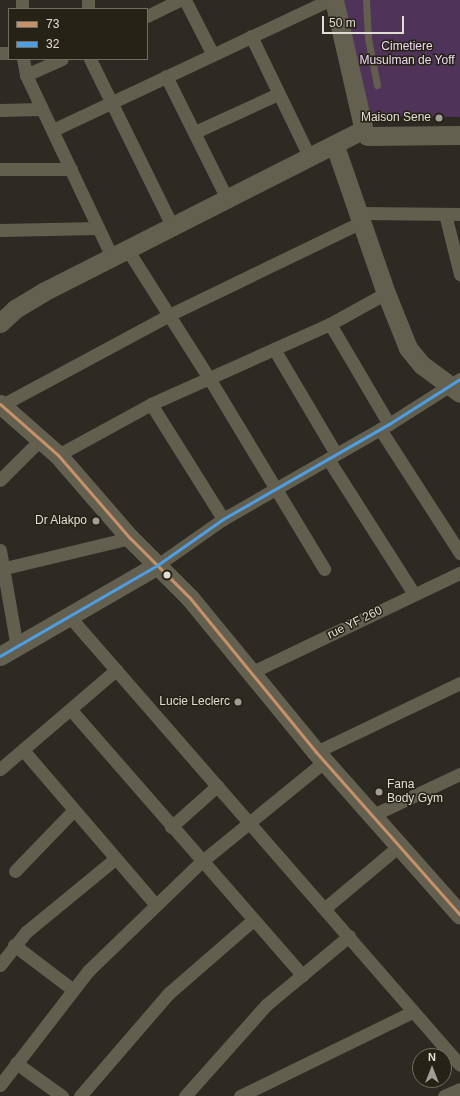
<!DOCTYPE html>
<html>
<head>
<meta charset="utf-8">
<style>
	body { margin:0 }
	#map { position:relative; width:460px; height:1096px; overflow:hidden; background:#2c2a23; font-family:Helvetica,sans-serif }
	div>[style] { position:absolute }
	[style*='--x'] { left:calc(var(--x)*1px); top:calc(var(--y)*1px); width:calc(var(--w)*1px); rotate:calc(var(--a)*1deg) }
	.green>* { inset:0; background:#503359 }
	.lane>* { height:7px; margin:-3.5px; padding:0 3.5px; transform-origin:3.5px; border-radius:3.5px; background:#625f4f }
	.street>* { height:13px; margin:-6.5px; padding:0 6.5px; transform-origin:6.5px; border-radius:6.5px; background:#625f4f }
	.secondary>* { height:19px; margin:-9.5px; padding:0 9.5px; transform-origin:9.5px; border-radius:9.5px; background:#64604f }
	.bus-1>* { height:3px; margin:-1.5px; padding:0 1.5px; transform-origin:1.5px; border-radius:1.5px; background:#c7916a }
	.bus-2>* { height:3px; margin:-1.5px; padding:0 1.5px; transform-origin:1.5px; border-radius:1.5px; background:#4d9ee5 }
	.dots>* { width:11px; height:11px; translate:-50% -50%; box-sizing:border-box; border:2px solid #262215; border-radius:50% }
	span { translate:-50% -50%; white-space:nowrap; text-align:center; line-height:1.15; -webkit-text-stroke:3px #262215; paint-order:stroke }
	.park-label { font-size:12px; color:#eed8f6 }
	.poi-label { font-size:12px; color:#e0ddd5 }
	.right { translate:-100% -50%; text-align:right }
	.left { translate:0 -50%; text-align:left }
	.street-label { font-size:12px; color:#e0ddd5 }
	.legend { position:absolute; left:8px; top:8px; width:140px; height:52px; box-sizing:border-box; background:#262215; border:1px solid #706d62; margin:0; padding:5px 7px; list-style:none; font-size:12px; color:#e0ddd5 }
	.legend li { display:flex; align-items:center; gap:8px; height:20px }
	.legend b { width:20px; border:1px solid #706d62 }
	.north { position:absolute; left:412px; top:1048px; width:40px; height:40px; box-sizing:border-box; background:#262215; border:1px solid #706d62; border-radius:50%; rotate:0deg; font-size:11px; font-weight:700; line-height:16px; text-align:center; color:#e0ddd5 }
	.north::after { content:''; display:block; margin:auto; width:14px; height:18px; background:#a19e97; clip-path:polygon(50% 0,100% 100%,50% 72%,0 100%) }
	.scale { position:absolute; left:322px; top:16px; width:82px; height:18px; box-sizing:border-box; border:2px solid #e0ddd5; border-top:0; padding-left:5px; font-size:12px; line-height:14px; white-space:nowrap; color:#e0ddd5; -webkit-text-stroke:3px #262215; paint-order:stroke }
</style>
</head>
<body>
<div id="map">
	<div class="green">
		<div style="clip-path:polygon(342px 0,460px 0,460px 117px,367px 116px)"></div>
	</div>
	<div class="lane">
		<div style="--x:366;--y:0;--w:38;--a:87"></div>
		<div style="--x:368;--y:38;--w:48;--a:79.2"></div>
	</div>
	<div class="street">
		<div style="--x:22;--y:0;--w:9;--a:90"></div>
		<div style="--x:185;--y:0;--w:59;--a:63"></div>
		<div style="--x:88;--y:9;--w:9;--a:-90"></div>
		<div style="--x:147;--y:16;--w:37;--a:-26"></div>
		<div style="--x:251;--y:36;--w:136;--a:64.2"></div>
		<div style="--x:0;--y:53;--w:9;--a:0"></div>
		<div style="--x:23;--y:59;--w:16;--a:79"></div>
		<div style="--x:26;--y:75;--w:201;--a:64.7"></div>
		<div style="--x:90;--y:59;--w:186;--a:63.8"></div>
		<div style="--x:26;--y:75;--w:39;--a:-24"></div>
		<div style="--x:166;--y:76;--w:137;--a:63.6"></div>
		<div style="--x:0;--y:110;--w:41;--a:-1.4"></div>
		<div style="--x:53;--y:130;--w:305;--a:-25.2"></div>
		<div style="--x:195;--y:132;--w:91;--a:-24.6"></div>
		<div style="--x:0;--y:169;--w:71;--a:0"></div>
		<div style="--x:358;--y:213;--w:102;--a:0.6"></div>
		<div style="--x:445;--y:214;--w:62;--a:76"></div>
		<div style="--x:0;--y:230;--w:98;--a:-1.2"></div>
		<div style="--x:127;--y:249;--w:153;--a:57.6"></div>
		<div style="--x:209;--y:378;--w:223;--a:58.9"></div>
		<div style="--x:330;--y:324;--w:116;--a:59.5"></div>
		<div style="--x:274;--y:349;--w:122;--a:59.4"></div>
		<div style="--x:151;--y:404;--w:136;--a:57.9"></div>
		<div style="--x:2;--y:405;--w:190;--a:-28.3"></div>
		<div style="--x:169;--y:315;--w:213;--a:-25.8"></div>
		<div style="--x:380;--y:429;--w:148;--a:57.2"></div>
		<div style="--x:58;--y:455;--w:106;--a:-28.7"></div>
		<div style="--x:151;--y:404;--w:196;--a:-24.1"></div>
		<div style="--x:330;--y:324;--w:64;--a:-29"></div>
		<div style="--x:328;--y:459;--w:160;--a:57.5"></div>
		<div style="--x:0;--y:480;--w:58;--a:-45"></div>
		<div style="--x:0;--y:550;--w:98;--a:80.1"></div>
		<div style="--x:156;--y:566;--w:82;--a:-35"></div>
		<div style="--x:223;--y:519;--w:191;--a:-29.8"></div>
		<div style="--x:389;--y:424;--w:84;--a:-32.4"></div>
		<div style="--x:5;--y:568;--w:129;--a:-13.5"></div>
		<div style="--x:69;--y:616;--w:595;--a:48.95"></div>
		<div style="--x:250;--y:673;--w:233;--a:-25.5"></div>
		<div style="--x:71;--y:710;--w:352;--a:48.9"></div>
		<div style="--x:23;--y:750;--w:204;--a:49.4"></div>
		<div style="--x:316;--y:752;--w:160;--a:-25.6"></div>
		<div style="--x:0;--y:769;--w:153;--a:-40.5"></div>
		<div style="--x:371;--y:816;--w:98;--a:-25.3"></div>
		<div style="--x:171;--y:827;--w:62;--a:-41.7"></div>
		<div style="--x:15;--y:871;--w:83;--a:-46"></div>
		<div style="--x:325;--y:908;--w:97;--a:-40"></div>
		<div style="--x:14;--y:945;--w:73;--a:37.2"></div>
		<div style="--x:0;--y:965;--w:42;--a:-51.8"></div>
		<div style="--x:26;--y:932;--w:115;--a:-39.4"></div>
		<div style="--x:16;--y:1063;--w:57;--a:35.7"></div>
		<div style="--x:0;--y:1085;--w:144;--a:-52.3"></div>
		<div style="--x:88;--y:971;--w:157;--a:-44"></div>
		<div style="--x:201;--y:862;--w:160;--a:-39.2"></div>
		<div style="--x:80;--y:1096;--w:136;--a:-49.2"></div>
		<div style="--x:169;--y:993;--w:111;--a:-41"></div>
		<div style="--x:185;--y:1096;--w:122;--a:-48.3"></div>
		<div style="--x:266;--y:1005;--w:108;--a:-39.7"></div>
		<div style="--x:240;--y:1096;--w:191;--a:-26"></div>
		<div style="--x:444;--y:1096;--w:17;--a:-24"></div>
	</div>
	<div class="secondary">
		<div style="--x:334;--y:0;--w:130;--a:77.1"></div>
		<div style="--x:367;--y:136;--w:93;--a:-0.6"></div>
		<div style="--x:335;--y:146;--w:156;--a:70.9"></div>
		<div style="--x:386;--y:293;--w:59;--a:68.2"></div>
		<div style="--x:408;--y:348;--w:22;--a:51"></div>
		<div style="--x:422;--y:365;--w:47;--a:36.4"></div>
		<div style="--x:0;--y:323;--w:21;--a:-43"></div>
		<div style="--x:15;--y:309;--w:33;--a:-31"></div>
		<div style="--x:43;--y:292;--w:350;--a:-26.9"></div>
		<div style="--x:0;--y:404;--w:77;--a:41.3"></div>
		<div style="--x:58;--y:455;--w:110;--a:49.1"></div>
		<div style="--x:130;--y:538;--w:85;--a:45"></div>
		<div style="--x:190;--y:598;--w:199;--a:50.7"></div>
		<div style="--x:316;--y:752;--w:217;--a:48.5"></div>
		<div style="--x:0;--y:656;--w:180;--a:-30"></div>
	</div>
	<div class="bus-1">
		<div style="--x:0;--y:404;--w:77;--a:41.3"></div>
		<div style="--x:58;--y:455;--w:110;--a:49.1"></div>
		<div style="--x:130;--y:538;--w:85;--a:45"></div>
		<div style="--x:190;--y:598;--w:199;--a:50.7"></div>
		<div style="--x:316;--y:752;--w:217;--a:48.5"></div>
	</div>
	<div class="bus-2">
		<div style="--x:0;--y:656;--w:180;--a:-30"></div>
		<div style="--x:156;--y:566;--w:82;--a:-35"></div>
		<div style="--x:223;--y:519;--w:191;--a:-29.8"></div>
		<div style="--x:389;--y:424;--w:84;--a:-32.4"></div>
	</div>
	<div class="dots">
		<div style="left:439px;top:118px;background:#a19e97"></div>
		<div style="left:96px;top:521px;background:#a19e97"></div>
		<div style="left:167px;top:575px;background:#e0ddd5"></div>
		<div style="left:238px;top:702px;background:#a19e97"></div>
		<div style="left:379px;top:792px;background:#a19e97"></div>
	</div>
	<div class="park-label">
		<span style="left:407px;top:54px">Cimetiere<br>Musulman de Yoff</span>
	</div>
	<div class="poi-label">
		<span class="right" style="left:431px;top:118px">Maison Sene</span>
		<span class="right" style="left:87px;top:521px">Dr Alakpo</span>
		<span class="right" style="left:230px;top:702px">Lucie Leclerc</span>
		<span class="left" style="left:387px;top:792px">Fana<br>Body Gym</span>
	</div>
	<div class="street-label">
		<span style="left:355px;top:623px;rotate:-26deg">rue YF 260</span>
	</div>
	<ul class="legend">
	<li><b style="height:5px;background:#c7916a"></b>73</li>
	<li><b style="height:5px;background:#4d9ee5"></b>32</li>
	</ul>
	<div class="north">N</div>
	<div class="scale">50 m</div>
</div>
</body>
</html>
